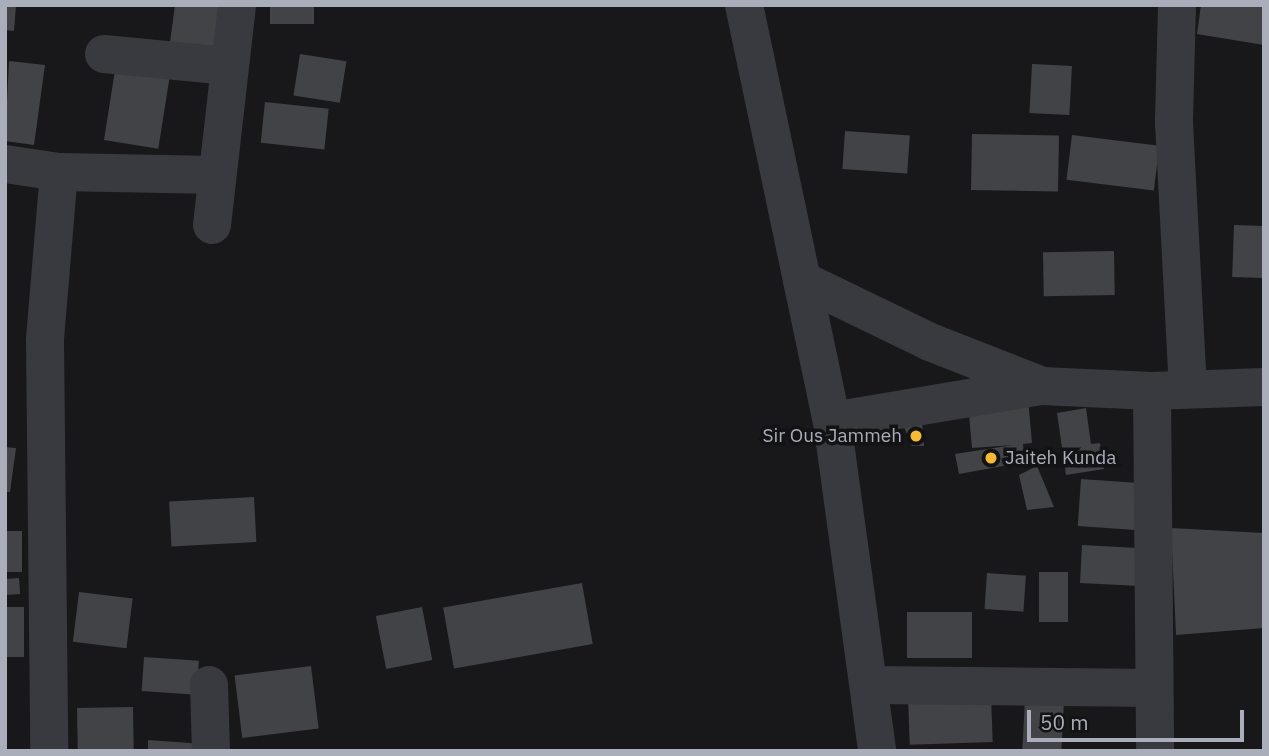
<!DOCTYPE html>
<html>
<head>
<meta charset="utf-8">
<style>
	body { margin:0 }
	#map { position:relative; width:1269px; height:756px; overflow:hidden; background:#18181a; font-family:"IBM Plex Sans",sans-serif }
	div>[style] { position:absolute }
	[style*='--x'] { left:calc(var(--x)*1px); top:calc(var(--y)*1px); width:calc(var(--w)*1px); rotate:calc(var(--a)*1deg) }
	.building>* { inset:0; background:#424347; transform-origin:0 0 }
	.minor>* { height:38px; margin:-19px; padding:0 19px; transform-origin:19px; border-radius:19px; background:#393a3f }
	.dots>* { width:19px; height:19px; translate:-50% -50%; box-sizing:border-box; border:4px solid #131315; border-radius:50% }
	span { translate:-50% -50%; white-space:nowrap; text-align:center; line-height:1.15; -webkit-text-stroke:7px #131315; paint-order:stroke }
	.poi-label { font-size:19px; color:#aaaeba }
	.right { translate:-100% -50%; text-align:right }
	.left { translate:0 -50%; text-align:left }
	.frame { position:absolute; inset:0; border:7px solid #aaaeba; pointer-events:none }
	.scale { position:absolute; left:1027px; top:710px; width:217px; height:32px; box-sizing:border-box; border:4px solid #aaaeba; border-top:0; padding-left:9px; font-size:21px; line-height:24px; white-space:nowrap; color:#aaaeba; -webkit-text-stroke:5px #131315; paint-order:stroke }
</style>
</head>
<body>
<div id="map">
	<div class="building">
		<div style="clip-path:polygon(5px 5px,16px 5px,14px 31px,5px 30px)"></div>
		<div style="clip-path:polygon(175px 5px,230px 5px,222px 58px,169px 50px)"></div>
		<div style="left:270px;top:5px;width:44px;height:19px"></div>
		<div style="clip-path:polygon(1201px 5px,1264px 5px,1264px 45px,1197px 34px)"></div>
		<div style="left:300px;top:54px;width:47px;height:42px;rotate:9deg"></div>
		<div style="clip-path:polygon(9px 61px,45px 65px,34px 145px,5px 141px)"></div>
		<div style="left:116px;top:64px;width:55px;height:77px;rotate:9deg"></div>
		<div style="left:1032px;top:64px;width:40px;height:49px;rotate:3deg"></div>
		<div style="left:265px;top:102px;width:64px;height:41px;rotate:6deg"></div>
		<div style="left:845px;top:131px;width:65px;height:38px;rotate:4deg"></div>
		<div style="left:972px;top:134px;width:87px;height:56px;rotate:1deg"></div>
		<div style="left:1072px;top:135px;width:88px;height:45px;rotate:7deg"></div>
		<div style="left:1234px;top:225px;width:30px;height:52px;rotate:2deg"></div>
		<div style="left:1114px;top:251px;width:44px;height:71px;rotate:89deg"></div>
		<div style="clip-path:polygon(1028px 398px,1032px 443px,1023px 444px,1025px 462px,959px 474px,955px 454px,1013px 445px,972px 448px,968px 404px)"></div>
		<div style="clip-path:polygon(1086px 408px,1091px 444px,1100px 443px,1104px 469px,1066px 475px,1057px 413px)"></div>
		<div style="clip-path:polygon(922px 422px,924px 446px,912px 446px,904px 427px)"></div>
		<div style="clip-path:polygon(5px 447px,16px 448px,10px 492px,5px 492px)"></div>
		<div style="clip-path:polygon(1037px 466px,1054px 507px,1027px 510px,1019px 475px)"></div>
		<div style="left:1081px;top:479px;width:65px;height:47px;rotate:4deg"></div>
		<div style="left:254px;top:497px;width:45px;height:85px;rotate:87deg"></div>
		<div style="clip-path:polygon(1171px 528px,1264px 533px,1264px 628px,1176px 635px)"></div>
		<div style="left:5px;top:531px;width:17px;height:41px"></div>
		<div style="left:1082px;top:545px;width:60px;height:38px;rotate:3deg"></div>
		<div style="left:1039px;top:572px;width:29px;height:50px"></div>
		<div style="left:987px;top:573px;width:39px;height:36px;rotate:4deg"></div>
		<div style="left:19px;top:578px;width:16px;height:14px;rotate:86deg"></div>
		<div style="left:582px;top:583px;width:62px;height:141px;rotate:80deg"></div>
		<div style="left:79px;top:592px;width:54px;height:50px;rotate:7deg"></div>
		<div style="left:5px;top:607px;width:19px;height:50px"></div>
		<div style="left:422px;top:607px;width:54px;height:47px;rotate:79deg"></div>
		<div style="left:972px;top:612px;width:46px;height:65px;rotate:90deg"></div>
		<div style="left:144px;top:657px;width:55px;height:34px;rotate:4deg"></div>
		<div style="left:311px;top:666px;width:63px;height:77px;rotate:83deg"></div>
		<div style="left:991px;top:694px;width:48px;height:83px;rotate:88deg"></div>
		<div style="left:1025px;top:699px;width:39px;height:52px;rotate:3deg"></div>
		<div style="left:133px;top:707px;width:44px;height:56px;rotate:89deg"></div>
		<div style="clip-path:polygon(148px 740px,204px 744px,204px 751px,148px 751px)"></div>
	</div>
	<div class="minor">
		<div style="--x:744;--y:5;--w:425;--a:78.1"></div>
		<div style="--x:832;--y:421;--w:333;--a:82.2"></div>
		<div style="--x:1177;--y:5;--w:118;--a:91.5"></div>
		<div style="--x:1174;--y:123;--w:266;--a:87"></div>
		<div style="--x:104;--y:54;--w:125;--a:5.5"></div>
		<div style="--x:5;--y:164;--w:55;--a:8.4"></div>
		<div style="--x:59;--y:172;--w:169;--a:94.8"></div>
		<div style="--x:45;--y:340;--w:411;--a:89.4"></div>
		<div style="--x:59;--y:172;--w:157;--a:1.1"></div>
		<div style="--x:212;--y:225;--w:221;--a:-83.5"></div>
		<div style="--x:802;--y:280;--w:142;--a:25.8"></div>
		<div style="--x:930;--y:342;--w:120;--a:21.4"></div>
		<div style="--x:1152;--y:391;--w:360;--a:89.5"></div>
		<div style="--x:832;--y:421;--w:213;--a:-9.5"></div>
		<div style="--x:1042;--y:386;--w:110;--a:2.6"></div>
		<div style="--x:1152;--y:391;--w:112;--a:-2"></div>
		<div style="--x:209;--y:685;--w:66;--a:88.3"></div>
		<div style="--x:870;--y:685;--w:284;--a:0.6"></div>
	</div>
	<div class="dots">
		<div style="left:916px;top:436px;background:#f6ba35"></div>
		<div style="left:991px;top:458px;background:#f6ba35"></div>
	</div>
	<div class="poi-label">
		<span class="right" style="left:902px;top:436px">Sir Ous Jammeh</span>
		<span class="left" style="left:1005px;top:458px">Jaiteh Kunda</span>
	</div>
	<div class="frame"></div>
	<div class="scale">50 m</div>
</div>
</body>
</html>
